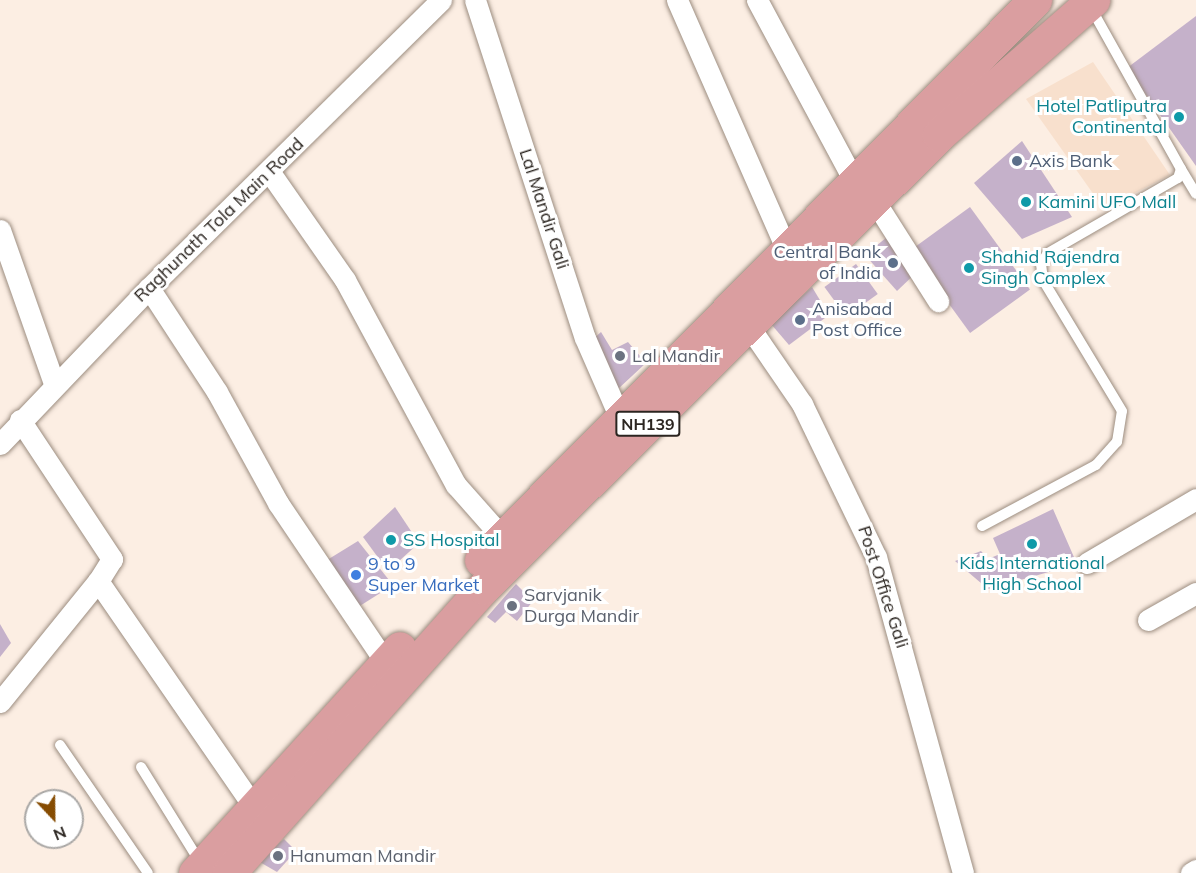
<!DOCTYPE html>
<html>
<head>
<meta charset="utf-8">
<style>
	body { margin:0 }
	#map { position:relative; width:1196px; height:873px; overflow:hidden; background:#fceee3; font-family:Mulish,sans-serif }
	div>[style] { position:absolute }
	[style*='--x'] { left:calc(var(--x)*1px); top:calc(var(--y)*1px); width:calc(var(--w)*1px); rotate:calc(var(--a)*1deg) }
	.built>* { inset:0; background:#f8e0cd }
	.building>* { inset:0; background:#c5b1ca; transform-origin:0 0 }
	.roads { filter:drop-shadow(0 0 2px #9c8d80) drop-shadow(0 0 2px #9c8d80) }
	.service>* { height:10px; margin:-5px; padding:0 5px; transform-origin:5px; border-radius:5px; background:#fff }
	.minor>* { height:21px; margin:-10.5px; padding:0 10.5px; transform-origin:10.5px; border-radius:10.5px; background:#fff }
	.trunk>* { height:33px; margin:-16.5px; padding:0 16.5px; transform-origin:16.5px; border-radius:16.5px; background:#da9ea0 }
	.dots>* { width:16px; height:16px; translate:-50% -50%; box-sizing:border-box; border:3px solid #fff; border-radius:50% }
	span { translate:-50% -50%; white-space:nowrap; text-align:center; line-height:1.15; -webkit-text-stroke:6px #fff; paint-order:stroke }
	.shield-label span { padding:2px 4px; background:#fff; border:2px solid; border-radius:4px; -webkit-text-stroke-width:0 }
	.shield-label { font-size:16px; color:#2b2520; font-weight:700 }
	.culture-label { font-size:18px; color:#0d838f }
	.right { translate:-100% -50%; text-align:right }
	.left { translate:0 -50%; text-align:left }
	.service-label { font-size:18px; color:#4e5e75 }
	.street-label { font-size:18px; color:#2b2520 }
	.worship-label { font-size:18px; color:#5b616d }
	.shop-label { font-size:18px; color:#366cbe }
	.north { position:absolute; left:24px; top:789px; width:60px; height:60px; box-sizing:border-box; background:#fff; border:2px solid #aaa8a6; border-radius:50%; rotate:158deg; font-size:16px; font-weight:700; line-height:24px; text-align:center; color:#2b2520 }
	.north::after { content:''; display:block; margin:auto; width:21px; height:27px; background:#864c02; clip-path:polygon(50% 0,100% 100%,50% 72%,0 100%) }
</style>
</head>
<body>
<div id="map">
	<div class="built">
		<div style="clip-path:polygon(1093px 62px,1170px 175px,1104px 209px,1026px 99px)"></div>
	</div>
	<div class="building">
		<div style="clip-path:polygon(1196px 16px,1196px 166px,1127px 68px)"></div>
		<div style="clip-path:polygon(1022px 141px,1072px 217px,1022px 239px,974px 183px)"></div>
		<div style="left:970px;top:207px;width:102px;height:74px;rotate:54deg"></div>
		<div style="clip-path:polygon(892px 233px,919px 270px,897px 291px,865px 255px)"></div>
		<div style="left:856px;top:264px;width:37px;height:39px;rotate:54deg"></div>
		<div style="clip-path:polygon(812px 287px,829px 315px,789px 345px,771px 324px)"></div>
		<div style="clip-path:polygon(601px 332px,612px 350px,628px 342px,646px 363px,618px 389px,591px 341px)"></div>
		<div style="clip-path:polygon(395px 507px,419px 543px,388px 571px,363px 537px)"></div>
		<div style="clip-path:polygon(1053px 509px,1077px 564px,988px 589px,955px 561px,981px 551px,988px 559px,1000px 554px,993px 538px)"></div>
		<div style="clip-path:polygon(358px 541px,393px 585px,355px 609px,319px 565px)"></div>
		<div style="clip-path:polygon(516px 584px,533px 601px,517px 621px,506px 612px,495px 623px,487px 617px)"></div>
		<div style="clip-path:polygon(0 624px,11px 643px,0 657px)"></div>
		<div style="clip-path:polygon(284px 839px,296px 851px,277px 872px,258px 861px)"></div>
	</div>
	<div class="roads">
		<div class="service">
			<div style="--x:1181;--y:169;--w:29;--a:59"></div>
			<div style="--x:982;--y:526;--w:129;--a:-28.2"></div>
			<div style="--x:1096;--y:465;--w:31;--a:-48"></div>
			<div style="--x:1117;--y:442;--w:31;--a:-81"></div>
			<div style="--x:1122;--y:411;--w:153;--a:-121.1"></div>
			<div style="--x:1043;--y:280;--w:16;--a:-97"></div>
			<div style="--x:1041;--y:264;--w:13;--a:-58"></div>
			<div style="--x:1048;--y:253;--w:150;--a:-30"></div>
			<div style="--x:1178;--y:178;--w:9;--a:-72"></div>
			<div style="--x:1181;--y:169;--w:184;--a:-119.2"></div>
			<div style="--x:60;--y:745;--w:155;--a:55.5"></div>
			<div style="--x:141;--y:767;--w:112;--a:58.2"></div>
		</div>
		<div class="minor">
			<div style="--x:475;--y:0;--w:355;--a:72"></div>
			<div style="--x:585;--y:338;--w:85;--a:66.4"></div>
			<div style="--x:677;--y:0;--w:271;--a:66.3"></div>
			<div style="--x:757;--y:0;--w:203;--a:61.8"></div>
			<div style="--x:269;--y:171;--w:133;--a:55.1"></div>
			<div style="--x:345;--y:280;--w:233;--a:61.6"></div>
			<div style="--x:456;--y:485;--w:69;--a:48.5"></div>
			<div style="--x:874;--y:200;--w:120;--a:57.6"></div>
			<div style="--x:0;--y:230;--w:162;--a:70.6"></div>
			<div style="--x:149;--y:288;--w:124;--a:56.8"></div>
			<div style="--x:217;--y:392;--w:127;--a:61.2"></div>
			<div style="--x:278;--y:503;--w:193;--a:56"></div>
			<div style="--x:748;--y:325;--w:96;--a:55.6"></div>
			<div style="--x:802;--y:404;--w:170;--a:64.2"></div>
			<div style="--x:876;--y:557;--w:328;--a:74.6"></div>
			<div style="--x:20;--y:420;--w:167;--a:56.5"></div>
			<div style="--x:112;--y:559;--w:26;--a:122"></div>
			<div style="--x:0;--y:444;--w:216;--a:-46.3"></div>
			<div style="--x:149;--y:288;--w:410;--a:-44.6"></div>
			<div style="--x:1087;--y:563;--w:126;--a:-30.4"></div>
			<div style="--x:1148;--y:620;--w:55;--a:-29.4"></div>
			<div style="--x:0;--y:702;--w:156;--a:-51"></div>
			<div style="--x:98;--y:581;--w:273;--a:55.4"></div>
			<div style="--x:1191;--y:873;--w:6;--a:-31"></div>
		</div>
		<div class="trunk">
			<div style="--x:481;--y:560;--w:788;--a:-45.31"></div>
			<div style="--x:195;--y:873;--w:304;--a:-47.7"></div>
			<div style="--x:229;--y:873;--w:382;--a:-48.3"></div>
			<div style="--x:483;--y:588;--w:643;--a:-44.81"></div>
			<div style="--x:939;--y:135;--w:205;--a:-41.2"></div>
		</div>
	</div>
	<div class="dots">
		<div style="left:1179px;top:117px;background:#0f9aa8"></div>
		<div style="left:1017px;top:161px;background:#5c6f8a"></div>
		<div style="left:1026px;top:202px;background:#0f9aa8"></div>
		<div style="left:893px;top:263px;background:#5c6f8a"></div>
		<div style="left:969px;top:268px;background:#0f9aa8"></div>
		<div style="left:800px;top:320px;background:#5c6f8a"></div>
		<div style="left:620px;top:356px;background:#6b7280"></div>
		<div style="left:391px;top:540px;background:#0f9aa8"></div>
		<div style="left:1032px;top:544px;background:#0f9aa8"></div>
		<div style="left:356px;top:575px;background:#3f7fe0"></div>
		<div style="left:512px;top:606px;background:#6b7280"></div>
		<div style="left:278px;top:856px;background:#6b7280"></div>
	</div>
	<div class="shield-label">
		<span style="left:648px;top:424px">NH139</span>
	</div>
	<div class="culture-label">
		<span class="right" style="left:1167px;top:117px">Hotel Patliputra<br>Continental</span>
		<span class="left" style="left:1038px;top:202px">Kamini UFO Mall</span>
		<span class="left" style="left:981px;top:268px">Shahid Rajendra<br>Singh Complex</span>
		<span class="left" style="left:403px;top:540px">SS Hospital</span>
		<span style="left:1032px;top:574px">Kids International<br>High School</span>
	</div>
	<div class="service-label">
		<span class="left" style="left:1029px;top:161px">Axis Bank</span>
		<span class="right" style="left:881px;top:263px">Central Bank<br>of India</span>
		<span class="left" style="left:812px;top:320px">Anisabad<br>Post Office</span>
	</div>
	<div class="street-label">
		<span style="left:544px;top:209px;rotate:72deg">Lal Mandir Gali</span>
		<span style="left:219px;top:220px;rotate:-44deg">Raghunath Tola Main Road</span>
		<span style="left:883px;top:587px;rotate:72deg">Post Office Gali</span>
	</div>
	<div class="worship-label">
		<span class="left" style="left:632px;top:356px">Lal Mandir</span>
		<span class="left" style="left:524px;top:606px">Sarvjanik<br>Durga Mandir</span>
		<span class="left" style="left:290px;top:856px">Hanuman Mandir</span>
	</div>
	<div class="shop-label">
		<span class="left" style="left:368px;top:575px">9 to 9<br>Super Market</span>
	</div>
	<div class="north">N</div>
</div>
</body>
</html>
